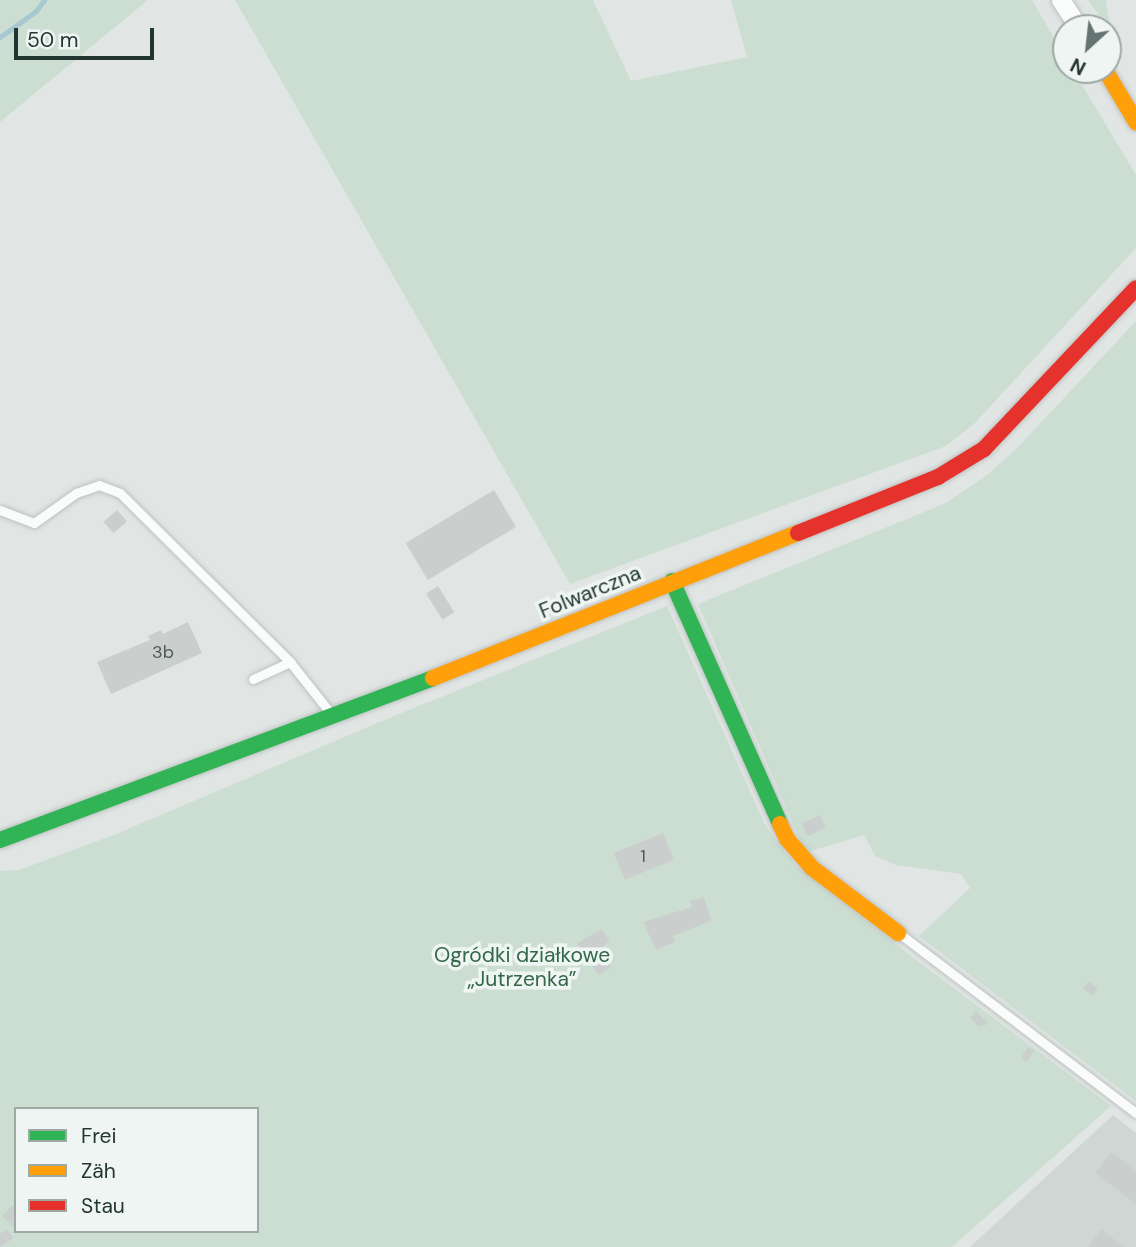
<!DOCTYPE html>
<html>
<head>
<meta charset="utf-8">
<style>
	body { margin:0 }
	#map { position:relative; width:1136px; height:1247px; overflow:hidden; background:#e1e6e4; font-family:"DM Sans",sans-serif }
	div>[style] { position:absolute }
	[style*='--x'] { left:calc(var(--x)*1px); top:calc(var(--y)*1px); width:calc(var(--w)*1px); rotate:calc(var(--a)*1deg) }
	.built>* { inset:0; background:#cfd7d4 }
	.green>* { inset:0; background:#ccded2 }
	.stream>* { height:5px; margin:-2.5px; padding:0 2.5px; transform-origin:2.5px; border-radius:2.5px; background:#a6c8d0 }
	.building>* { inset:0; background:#cacfcd; transform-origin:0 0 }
	.roads { filter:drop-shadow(0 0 2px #bec3c1) drop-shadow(0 0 2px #bec3c1) }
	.lane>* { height:9px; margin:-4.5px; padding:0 4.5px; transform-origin:4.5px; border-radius:4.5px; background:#fafbfb }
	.street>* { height:18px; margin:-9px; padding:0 9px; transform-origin:9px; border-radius:9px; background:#fafbfb }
	.fast>* { height:16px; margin:-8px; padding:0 8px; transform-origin:8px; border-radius:8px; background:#30b455 }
	.slow>* { height:16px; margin:-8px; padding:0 8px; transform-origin:8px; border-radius:8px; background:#ff9f0a }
	.jam>* { height:16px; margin:-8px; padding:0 8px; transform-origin:8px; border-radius:8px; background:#e5322d }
	span { translate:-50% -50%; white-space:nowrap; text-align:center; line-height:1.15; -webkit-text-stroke:7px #eff5f2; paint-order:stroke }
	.number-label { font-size:18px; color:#4d5d59 }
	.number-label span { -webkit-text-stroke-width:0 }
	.street-label { font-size:21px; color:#223631 }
	.park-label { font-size:21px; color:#326749 }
	.legend { position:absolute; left:14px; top:1107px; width:245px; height:126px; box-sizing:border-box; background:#eff5f2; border:2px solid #9da9a5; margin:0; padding:9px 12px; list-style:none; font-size:21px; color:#223631 }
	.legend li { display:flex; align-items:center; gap:14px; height:35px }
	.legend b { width:35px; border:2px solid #9da9a5 }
	.north { position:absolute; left:1052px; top:14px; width:70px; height:70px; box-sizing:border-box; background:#eff5f2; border:2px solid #9da9a5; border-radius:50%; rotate:207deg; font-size:19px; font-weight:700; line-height:28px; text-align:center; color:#223631 }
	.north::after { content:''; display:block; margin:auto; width:24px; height:32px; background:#657470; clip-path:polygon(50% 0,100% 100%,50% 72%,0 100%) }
	.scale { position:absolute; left:14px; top:28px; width:140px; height:32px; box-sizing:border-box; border:4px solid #223631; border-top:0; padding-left:9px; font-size:21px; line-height:24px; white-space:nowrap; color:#223631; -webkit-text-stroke:5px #eff5f2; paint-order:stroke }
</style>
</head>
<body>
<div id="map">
	<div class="built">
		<div style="clip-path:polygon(1113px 1115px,1136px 1133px,1136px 1247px,970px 1247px)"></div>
	</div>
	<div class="green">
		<div style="clip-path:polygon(0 0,148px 0,0 122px)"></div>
		<div style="clip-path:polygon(235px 0,593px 0,631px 81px,747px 57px,731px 0,1032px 0,1066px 58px,1066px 70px,1073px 70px,1136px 175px,1136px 248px,975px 423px,946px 446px,570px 584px)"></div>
		<div style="clip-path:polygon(1088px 0,1106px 0,1111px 35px,1108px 28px)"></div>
		<div style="clip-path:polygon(1136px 321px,1136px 1101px,919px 936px,970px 888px,961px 874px,896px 865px,875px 856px,864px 835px,808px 852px,801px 842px,698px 604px,946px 503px,987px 475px,1018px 447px)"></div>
		<div style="clip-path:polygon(evenodd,667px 606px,765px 825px,795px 865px,915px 959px,1111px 1106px,952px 1247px,0 1247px,0 871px,19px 870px,116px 834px,389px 718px,667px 606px,16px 1109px,257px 1109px,257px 1231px,16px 1231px,16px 1109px)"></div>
	</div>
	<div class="stream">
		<div style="--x:0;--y:37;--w:44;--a:-35.8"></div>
		<div style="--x:36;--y:11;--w:14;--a:-54"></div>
	</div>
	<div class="building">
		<div style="left:494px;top:490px;width:43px;height:103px;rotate:59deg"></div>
		<div style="left:117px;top:510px;width:15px;height:18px;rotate:48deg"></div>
		<div style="left:438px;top:586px;width:31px;height:14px;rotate:58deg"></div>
		<div style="clip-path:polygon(188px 622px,202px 653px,111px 694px,97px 662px,150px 640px,148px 636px,161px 630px,163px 634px)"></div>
		<div style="left:820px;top:815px;width:14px;height:20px;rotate:65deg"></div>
		<div style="left:663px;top:833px;width:29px;height:53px;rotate:68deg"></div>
		<div style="clip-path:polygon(704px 897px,711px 921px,673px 936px,675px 942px,656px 950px,643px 922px,692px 907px,690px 901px)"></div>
		<div style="clip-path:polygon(602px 929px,610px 942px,598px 949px,611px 967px,598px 975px,577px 943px)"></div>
		<div style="left:1089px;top:981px;width:12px;height:9px;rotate:42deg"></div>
		<div style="clip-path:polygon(976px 1011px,988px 1023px,984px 1026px,982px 1024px,979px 1027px,970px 1018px)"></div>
		<div style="left:1028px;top:1047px;width:7px;height:13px;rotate:34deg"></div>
		<div style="clip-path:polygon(1111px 1152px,1136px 1171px,1136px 1204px,1095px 1173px)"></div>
		<div style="clip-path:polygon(13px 1205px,16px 1208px,16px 1229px,2px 1216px)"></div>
		<div style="clip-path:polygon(6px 1229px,14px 1238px,0 1247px,0 1234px)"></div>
		<div style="clip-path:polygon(1101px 1229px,1124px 1247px,1088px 1247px)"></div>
	</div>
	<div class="roads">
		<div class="lane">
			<div style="--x:0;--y:510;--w:36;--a:21"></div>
			<div style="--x:34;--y:523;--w:52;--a:-35.5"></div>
			<div style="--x:76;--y:493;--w:24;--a:-19"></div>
			<div style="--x:99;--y:485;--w:22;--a:21"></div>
			<div style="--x:120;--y:493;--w:240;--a:44.8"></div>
			<div style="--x:290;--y:662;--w:68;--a:51.6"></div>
			<div style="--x:253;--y:679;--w:41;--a:-24.7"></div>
			<div style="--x:900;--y:934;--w:296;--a:37.2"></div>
		</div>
		<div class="street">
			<div style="--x:1061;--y:0;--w:33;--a:57"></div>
		</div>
		<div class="fast">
			<div style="--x:672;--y:581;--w:266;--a:66"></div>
			<div style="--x:0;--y:840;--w:462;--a:-20.5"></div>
		</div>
		<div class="slow">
			<div style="--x:1105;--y:70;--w:61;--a:59.2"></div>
			<div style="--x:433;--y:678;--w:393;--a:-21.7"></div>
			<div style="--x:780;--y:824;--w:17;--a:65"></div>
			<div style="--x:787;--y:839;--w:38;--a:49"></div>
			<div style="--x:812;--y:868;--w:108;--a:37.1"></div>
		</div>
		<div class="jam">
			<div style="--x:798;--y:533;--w:151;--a:-21.8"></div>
			<div style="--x:938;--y:477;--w:54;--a:-31.3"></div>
			<div style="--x:984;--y:449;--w:221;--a:-46.6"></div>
		</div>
	</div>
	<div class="number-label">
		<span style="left:163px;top:652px">3b</span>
		<span style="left:643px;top:856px">1</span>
	</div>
	<div class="street-label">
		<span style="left:590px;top:592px;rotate:-22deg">Folwarczna</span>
	</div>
	<div class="park-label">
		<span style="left:522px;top:967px">Ogródki działkowe<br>„Jutrzenka”</span>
	</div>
	<ul class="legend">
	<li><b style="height:9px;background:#30b455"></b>Frei</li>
	<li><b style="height:9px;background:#ff9f0a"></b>Zäh</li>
	<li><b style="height:9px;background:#e5322d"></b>Stau</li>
	</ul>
	<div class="north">N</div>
	<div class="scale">50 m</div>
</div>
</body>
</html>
